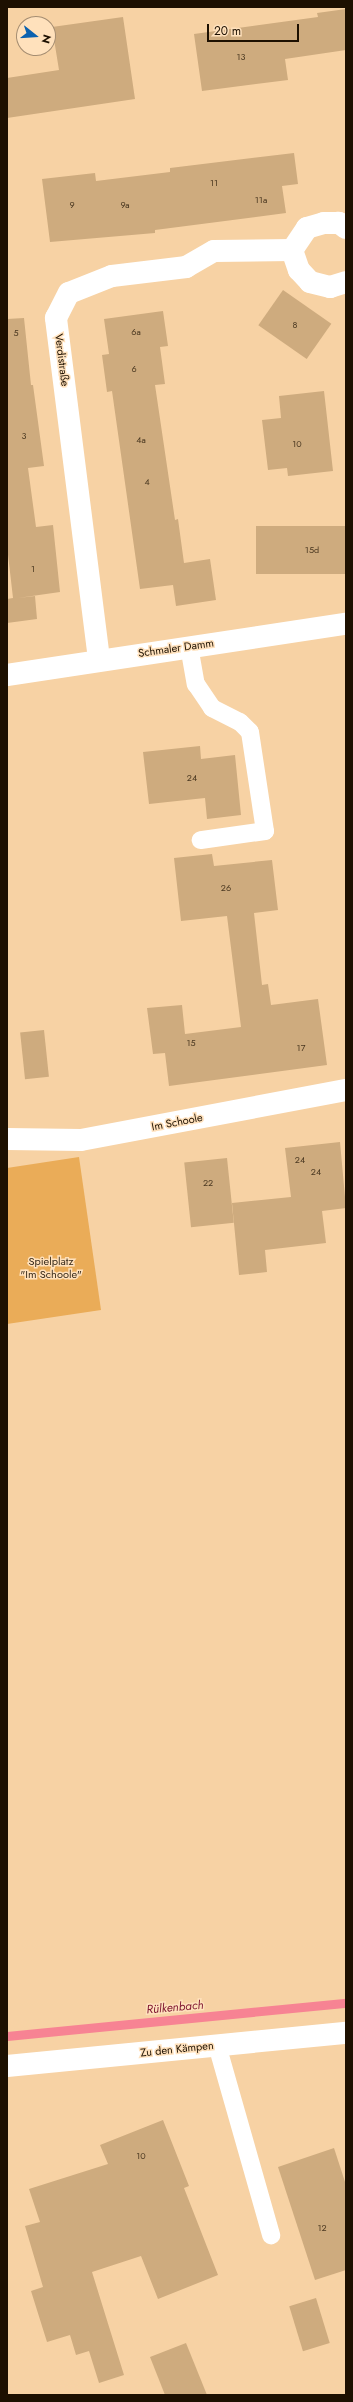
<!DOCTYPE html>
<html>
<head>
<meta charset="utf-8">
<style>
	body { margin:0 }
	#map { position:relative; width:353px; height:2402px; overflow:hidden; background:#f7d2a4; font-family:Jost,sans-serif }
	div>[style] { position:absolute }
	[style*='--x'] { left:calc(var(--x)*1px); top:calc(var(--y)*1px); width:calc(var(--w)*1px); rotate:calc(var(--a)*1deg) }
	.green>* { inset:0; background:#eaac58 }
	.stream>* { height:9px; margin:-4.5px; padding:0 4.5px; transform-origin:4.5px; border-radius:4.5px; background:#f78393 }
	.building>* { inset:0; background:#ceab7e; transform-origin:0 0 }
	.service>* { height:18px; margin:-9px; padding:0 9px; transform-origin:9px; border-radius:9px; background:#fff }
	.minor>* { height:22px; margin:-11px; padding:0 11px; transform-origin:11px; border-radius:11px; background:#fff }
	span { translate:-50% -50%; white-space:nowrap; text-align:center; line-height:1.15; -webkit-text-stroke:3px #ffe1bc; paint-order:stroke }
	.number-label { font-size:9px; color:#493720 }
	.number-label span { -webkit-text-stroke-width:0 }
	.street-label { font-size:11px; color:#1d1001 }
	.park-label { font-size:11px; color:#392b1a }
	.water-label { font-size:12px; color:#821a33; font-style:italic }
	.frame { position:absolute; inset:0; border:8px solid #1d1001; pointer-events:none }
	.north { position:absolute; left:16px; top:16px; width:40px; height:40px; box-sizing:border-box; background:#ffe1bc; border:1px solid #a58d71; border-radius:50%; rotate:107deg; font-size:11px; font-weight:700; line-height:16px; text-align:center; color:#1d1001 }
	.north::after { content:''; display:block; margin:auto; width:14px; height:18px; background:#0b61af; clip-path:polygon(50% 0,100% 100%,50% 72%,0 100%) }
	.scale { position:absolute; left:207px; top:24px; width:92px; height:18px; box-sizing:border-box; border:2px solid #1d1001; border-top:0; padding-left:5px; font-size:12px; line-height:14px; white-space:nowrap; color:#1d1001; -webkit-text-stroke:3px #ffe1bc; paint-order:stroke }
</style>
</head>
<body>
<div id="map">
	<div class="green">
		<div style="clip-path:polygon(79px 1157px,101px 1310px,7px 1324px,7px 1168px)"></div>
	</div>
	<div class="stream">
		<div style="--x:7;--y:2036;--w:341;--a:-5.6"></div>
	</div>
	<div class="building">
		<div style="clip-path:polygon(346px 9px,346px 50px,285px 59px,288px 80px,202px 91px,194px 34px,318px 17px,317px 13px)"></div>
		<div style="clip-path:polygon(123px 17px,135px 99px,7px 118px,7px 78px,59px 70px,52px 27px)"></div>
		<div style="clip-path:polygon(294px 153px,298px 184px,282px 186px,286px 213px,155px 230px,155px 233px,50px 242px,42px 179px,95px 173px,96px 181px,170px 172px,170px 168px)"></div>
		<div style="left:283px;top:290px;width:59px;height:43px;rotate:35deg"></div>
		<div style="clip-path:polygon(163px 311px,168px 346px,160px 347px,165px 384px,155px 385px,175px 520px,178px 519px,184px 563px,210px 559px,216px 600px,176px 606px,173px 585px,140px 589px,112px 391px,107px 392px,102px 355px,109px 354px,104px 319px)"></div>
		<div style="clip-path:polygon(24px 318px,31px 385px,33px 385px,44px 466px,28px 468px,36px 527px,53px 525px,60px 592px,18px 598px,35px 596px,37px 619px,7px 623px,7px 599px,13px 598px,7px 546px,7px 319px)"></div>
		<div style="clip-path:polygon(324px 391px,333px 471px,288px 476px,287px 468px,268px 470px,262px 420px,281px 418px,279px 396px)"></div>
		<div style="left:346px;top:526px;width:48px;height:90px;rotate:90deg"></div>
		<div style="clip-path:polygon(200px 746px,201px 759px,235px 755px,241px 815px,207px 819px,205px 798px,149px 804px,143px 752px)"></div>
		<div style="clip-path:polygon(212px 854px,214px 866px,272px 860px,278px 910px,254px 913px,262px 985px,268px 984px,271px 1005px,318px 999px,327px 1065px,169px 1086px,165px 1053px,153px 1054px,147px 1008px,182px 1005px,185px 1034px,241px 1027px,227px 916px,181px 921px,174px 858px)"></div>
		<div style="left:44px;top:1030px;width:47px;height:24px;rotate:84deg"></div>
		<div style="clip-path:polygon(340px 1142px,346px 1208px,322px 1211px,326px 1243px,265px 1250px,267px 1272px,239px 1275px,232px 1203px,291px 1197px,285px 1148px)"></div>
		<div style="left:227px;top:1158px;width:65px;height:43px;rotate:84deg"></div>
		<div style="clip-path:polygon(163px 2120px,189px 2186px,184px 2188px,218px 2275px,158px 2299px,141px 2256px,92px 2272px,124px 2375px,99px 2383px,89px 2351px,76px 2355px,70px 2335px,47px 2342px,31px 2291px,43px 2287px,25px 2226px,40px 2222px,29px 2189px,108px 2164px,100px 2145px)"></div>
		<div style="clip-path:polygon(334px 2148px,346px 2185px,346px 2270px,315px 2280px,278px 2167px)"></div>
		<div style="left:316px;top:2298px;width:47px;height:28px;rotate:73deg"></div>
		<div style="clip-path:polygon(186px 2343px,207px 2395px,165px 2395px,150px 2357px)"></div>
	</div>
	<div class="service">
		<div style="--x:189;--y:646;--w:39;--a:80"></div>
		<div style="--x:196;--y:684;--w:29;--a:56"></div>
		<div style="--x:212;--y:708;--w:31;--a:27"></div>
		<div style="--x:240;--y:722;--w:14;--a:45"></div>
		<div style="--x:250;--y:732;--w:100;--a:81.4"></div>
		<div style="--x:265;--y:831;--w:65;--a:172"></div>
		<div style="--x:217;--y:2045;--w:198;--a:74.1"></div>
	</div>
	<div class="minor">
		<div style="--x:346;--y:228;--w:9;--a:-144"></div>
		<div style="--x:339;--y:223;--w:15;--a:180"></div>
		<div style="--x:324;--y:223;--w:18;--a:164"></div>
		<div style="--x:307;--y:228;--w:27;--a:124"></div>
		<div style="--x:292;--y:250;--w:21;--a:71"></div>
		<div style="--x:299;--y:270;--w:16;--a:47"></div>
		<div style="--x:310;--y:282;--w:21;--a:14"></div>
		<div style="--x:330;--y:287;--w:17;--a:-17"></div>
		<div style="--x:99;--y:659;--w:344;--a:-97.2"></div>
		<div style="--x:56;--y:318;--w:28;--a:-63"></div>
		<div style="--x:69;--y:293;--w:46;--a:-21.6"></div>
		<div style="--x:112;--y:276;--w:75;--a:-6.9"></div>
		<div style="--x:186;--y:267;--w:32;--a:-30"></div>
		<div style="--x:214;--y:251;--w:78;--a:-0.7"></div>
		<div style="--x:7;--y:675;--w:343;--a:-8.6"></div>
		<div style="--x:7;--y:1139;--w:74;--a:0.8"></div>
		<div style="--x:81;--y:1140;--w:270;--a:-10.7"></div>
		<div style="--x:7;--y:2066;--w:341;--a:-5.6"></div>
	</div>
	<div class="number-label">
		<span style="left:241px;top:57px">13</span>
		<span style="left:214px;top:183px">11</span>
		<span style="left:261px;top:200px">11a</span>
		<span style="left:72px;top:205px">9</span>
		<span style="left:125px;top:205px">9a</span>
		<span style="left:295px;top:325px">8</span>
		<span style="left:136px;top:332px">6a</span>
		<span style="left:16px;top:333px">5</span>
		<span style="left:134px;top:369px">6</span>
		<span style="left:24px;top:436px">3</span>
		<span style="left:141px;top:440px">4a</span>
		<span style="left:297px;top:444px">10</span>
		<span style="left:147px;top:482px">4</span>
		<span style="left:312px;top:550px">15d</span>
		<span style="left:33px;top:569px">1</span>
		<span style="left:192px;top:778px">24</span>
		<span style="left:226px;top:888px">26</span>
		<span style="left:191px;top:1043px">15</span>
		<span style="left:301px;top:1048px">17</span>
		<span style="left:300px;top:1160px">24</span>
		<span style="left:316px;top:1172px">24</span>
		<span style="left:208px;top:1183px">22</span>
		<span style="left:141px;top:2156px">10</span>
		<span style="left:322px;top:2228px">12</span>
	</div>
	<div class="street-label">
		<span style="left:62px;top:360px;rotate:83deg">Verdistraße</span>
		<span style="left:176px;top:648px;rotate:-8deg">Schmaler Damm</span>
		<span style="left:177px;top:1122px;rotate:-11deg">Im Schoole</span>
		<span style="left:177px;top:2049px;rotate:-6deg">Zu den Kämpen</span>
	</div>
	<div class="park-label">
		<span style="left:51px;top:1268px">Spielplatz<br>"Im Schoole"</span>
	</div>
	<div class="water-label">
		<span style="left:175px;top:2008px;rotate:-5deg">Rülkenbach</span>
	</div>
	<div class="frame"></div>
	<div class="north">N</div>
	<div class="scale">20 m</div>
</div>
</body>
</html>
